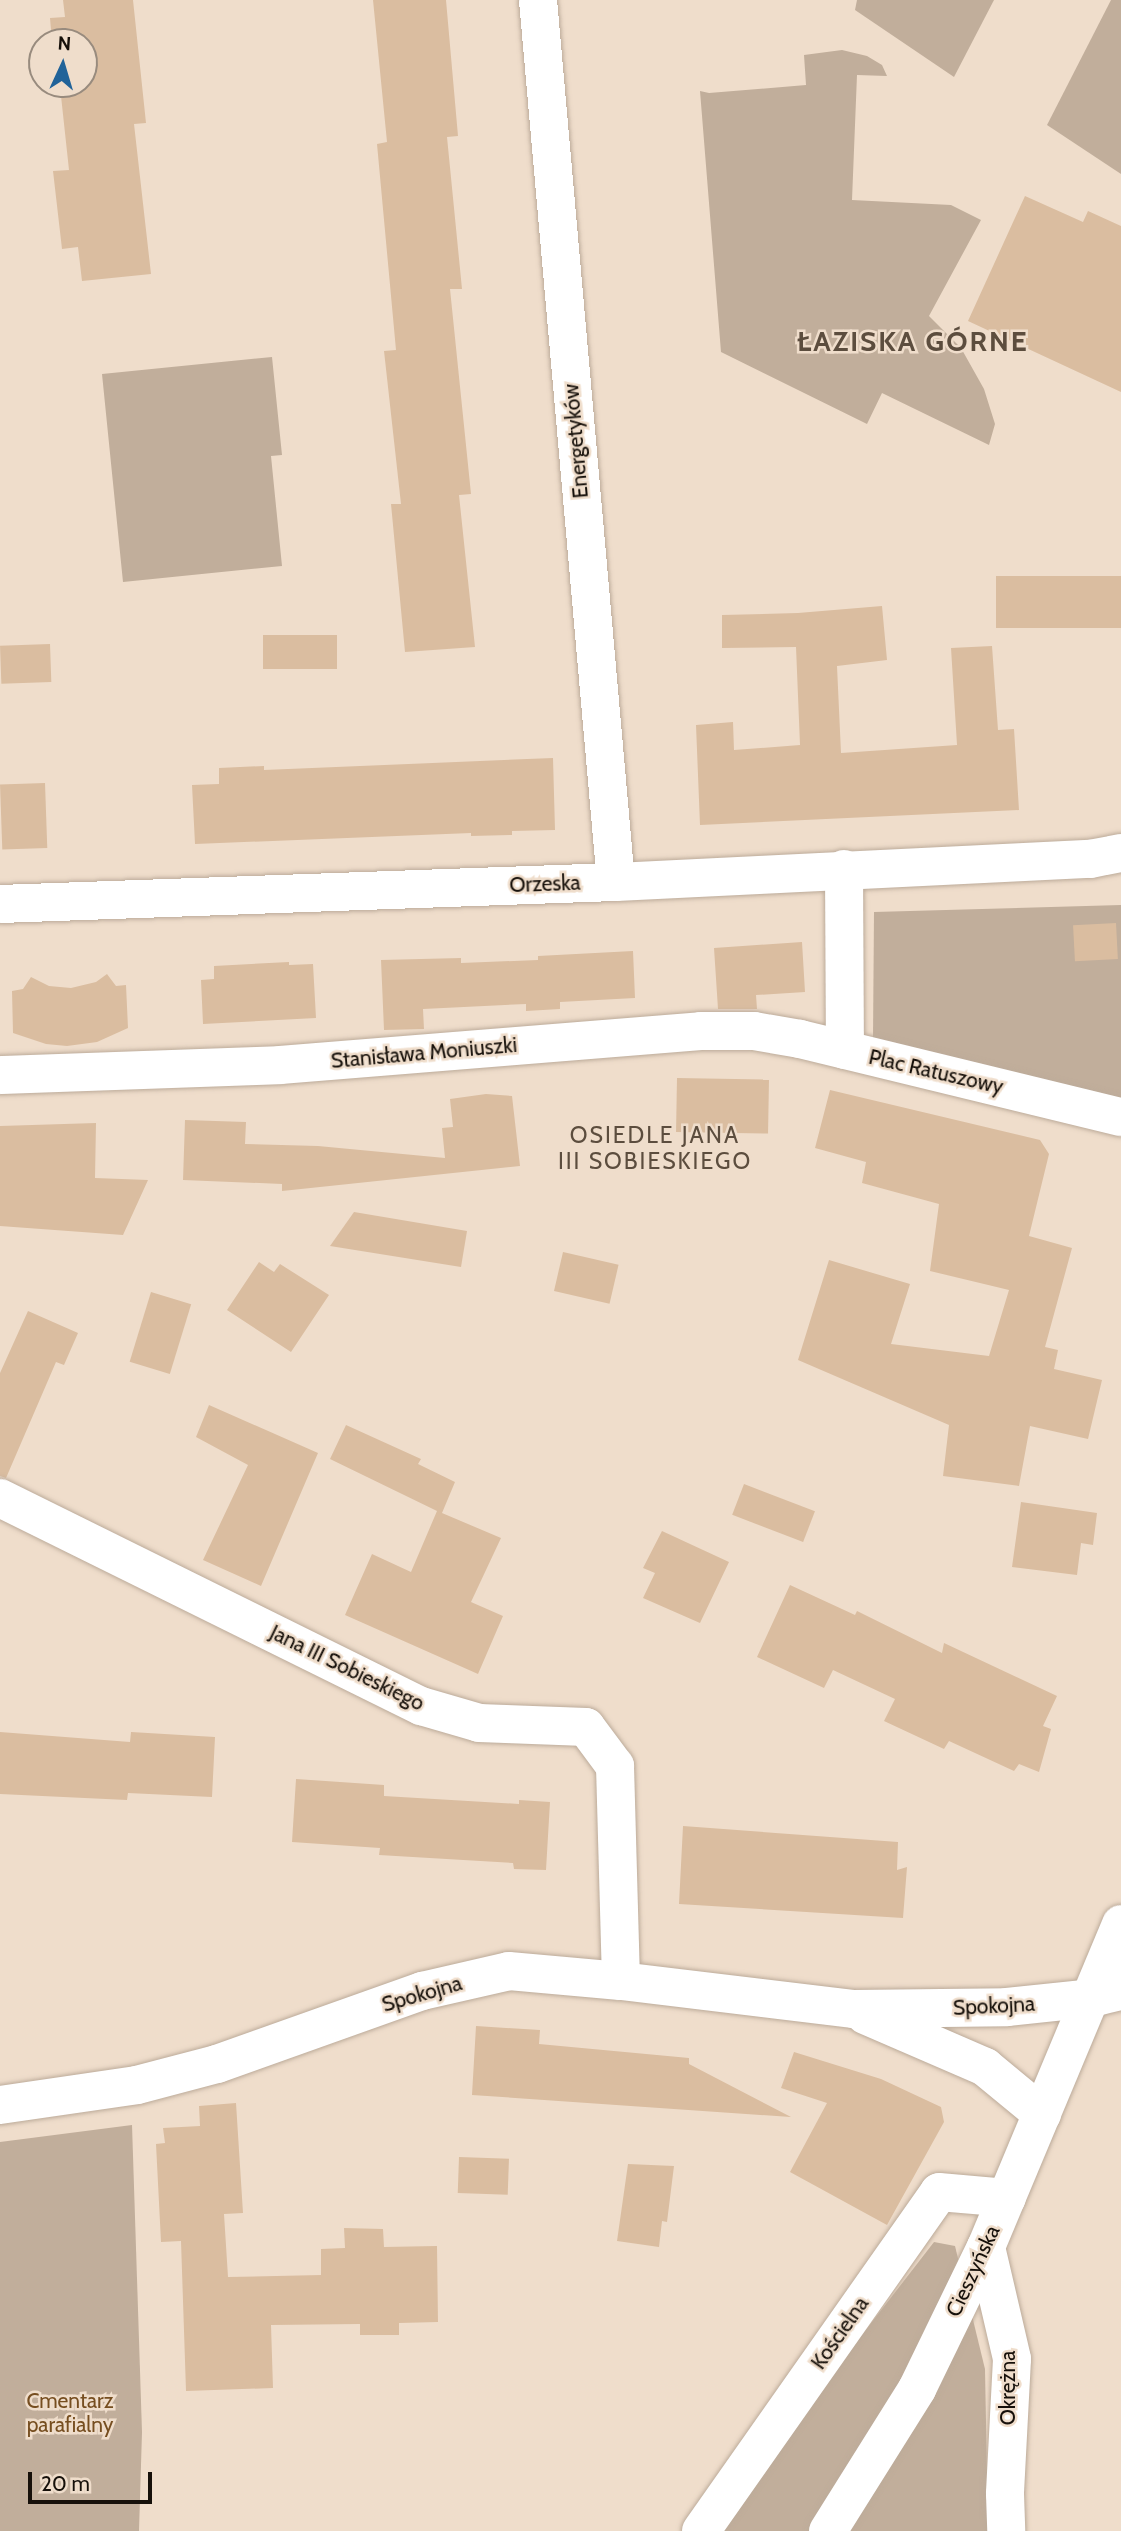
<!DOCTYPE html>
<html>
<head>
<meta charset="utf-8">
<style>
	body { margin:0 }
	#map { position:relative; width:1121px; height:2531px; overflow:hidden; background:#efddcb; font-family:Cabin,sans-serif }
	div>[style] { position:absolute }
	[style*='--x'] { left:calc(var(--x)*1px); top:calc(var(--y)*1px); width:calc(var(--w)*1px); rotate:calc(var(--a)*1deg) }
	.green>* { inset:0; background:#c1ae9b }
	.building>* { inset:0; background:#dabda0; transform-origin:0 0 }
	.roads { filter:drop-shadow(0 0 2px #bcab9a) drop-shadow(0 0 2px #bcab9a) }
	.street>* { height:38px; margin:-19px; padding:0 19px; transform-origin:19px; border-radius:19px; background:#fff }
	.secondary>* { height:38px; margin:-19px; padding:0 19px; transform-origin:19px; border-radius:19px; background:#fff }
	span { translate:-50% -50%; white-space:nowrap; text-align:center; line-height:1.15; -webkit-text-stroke:5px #efddcb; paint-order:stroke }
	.street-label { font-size:21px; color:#16100a }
	.park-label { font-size:21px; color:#764e20 }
	.neighbourhood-label { font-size:23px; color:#5c4d3e; letter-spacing:2px }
	.district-label { font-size:28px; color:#5c4d3e; font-weight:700; letter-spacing:2px }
	.north { position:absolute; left:28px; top:28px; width:70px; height:70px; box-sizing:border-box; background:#efddcb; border:2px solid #988b7e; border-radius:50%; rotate:4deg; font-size:19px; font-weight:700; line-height:28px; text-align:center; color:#16100a }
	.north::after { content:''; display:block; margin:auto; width:24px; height:32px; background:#216399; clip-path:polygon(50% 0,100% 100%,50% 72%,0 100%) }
	.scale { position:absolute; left:28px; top:2472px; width:124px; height:32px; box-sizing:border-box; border:4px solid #16100a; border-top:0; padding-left:9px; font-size:21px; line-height:24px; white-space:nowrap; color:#16100a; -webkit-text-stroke:5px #efddcb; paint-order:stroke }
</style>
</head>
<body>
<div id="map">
	<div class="green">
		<div style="clip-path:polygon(857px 0,994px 0,954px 77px,855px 10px)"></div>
		<div style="clip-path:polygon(1111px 0,1121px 0,1121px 174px,1047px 125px)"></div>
		<div style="clip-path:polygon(842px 50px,867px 56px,882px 65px,887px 76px,857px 75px,852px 200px,951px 205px,981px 220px,929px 316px,961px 348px,984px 389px,995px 424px,989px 445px,882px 393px,867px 424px,721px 352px,700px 91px,709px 93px,806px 85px,804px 55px)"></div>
		<div style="clip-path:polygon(272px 357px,282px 455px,271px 456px,282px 566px,123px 582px,102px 374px)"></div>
		<div style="clip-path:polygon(1121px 905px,1121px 1098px,873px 1039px,874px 912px)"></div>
		<div style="clip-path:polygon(132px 2125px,142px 2432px,139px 2531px,0 2531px,0 2142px)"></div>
		<div style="clip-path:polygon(934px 2242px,955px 2246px,985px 2369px,988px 2531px,710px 2531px)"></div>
	</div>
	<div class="building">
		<div style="clip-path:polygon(63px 0,133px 0,146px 123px,134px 124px,151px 274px,82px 281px,78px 247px,62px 249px,53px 171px,69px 170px,61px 96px,57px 96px,56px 84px,84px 84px,84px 42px,52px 42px,50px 18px,65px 17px)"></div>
		<div style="clip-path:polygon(373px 0,446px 0,458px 136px,447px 137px,462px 289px,450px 289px,471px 494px,459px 495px,475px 647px,405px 652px,391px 504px,401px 504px,384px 351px,396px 350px,377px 144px,387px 142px)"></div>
		<div style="clip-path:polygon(1025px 196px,1083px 222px,1088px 211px,1121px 226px,1121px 392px,968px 321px)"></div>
		<div style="left:1121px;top:576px;width:52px;height:125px;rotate:90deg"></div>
		<div style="clip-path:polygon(882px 606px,887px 660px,837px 666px,841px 753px,957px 745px,951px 648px,992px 646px,998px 730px,1014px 729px,1019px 810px,700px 825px,696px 725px,733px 722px,734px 750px,800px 745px,796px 647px,722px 648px,722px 615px,798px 613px)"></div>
		<div style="left:337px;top:635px;width:34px;height:74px;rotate:90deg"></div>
		<div style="left:50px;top:644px;width:38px;height:50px;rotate:88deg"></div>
		<div style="clip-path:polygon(553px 758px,555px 830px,512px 831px,512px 835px,471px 836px,471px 833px,195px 844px,192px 785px,219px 784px,219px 768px,264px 766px,264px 770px)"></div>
		<div style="left:45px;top:783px;width:65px;height:45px;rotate:88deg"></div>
		<div style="left:1116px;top:923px;width:36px;height:43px;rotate:87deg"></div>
		<div style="clip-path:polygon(802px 942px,805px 992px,756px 995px,757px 1009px,718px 1009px,714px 948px)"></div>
		<div style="clip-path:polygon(633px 951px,635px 998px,560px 1002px,560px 1009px,526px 1011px,526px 1004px,423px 1009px,424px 1029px,384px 1030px,381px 960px,461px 958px,461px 963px,538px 960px,538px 956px)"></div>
		<div style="clip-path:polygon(289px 962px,289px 965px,313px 964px,316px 1018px,203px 1024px,201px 980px,214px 979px,214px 966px)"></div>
		<div style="clip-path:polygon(107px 974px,116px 986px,126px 985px,128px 1028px,97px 1042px,67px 1046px,46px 1044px,13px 1033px,12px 991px,23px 989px,31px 977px,49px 986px,71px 988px,96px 982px)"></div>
		<div style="left:677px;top:1078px;width:92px;height:54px;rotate:1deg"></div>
		<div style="clip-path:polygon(830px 1090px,1040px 1140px,1049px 1154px,1029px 1236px,1072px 1248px,1045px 1347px,1058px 1350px,1054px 1369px,1102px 1380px,1088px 1439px,1030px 1426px,1019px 1486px,943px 1476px,949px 1425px,798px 1360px,829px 1260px,910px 1284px,891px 1344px,989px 1356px,1009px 1290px,930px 1271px,939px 1204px,862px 1183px,866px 1162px,815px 1148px)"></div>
		<div style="clip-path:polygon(486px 1094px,512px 1096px,520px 1166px,282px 1191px,282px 1184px,183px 1180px,185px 1120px,246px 1122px,245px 1144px,318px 1146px,445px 1158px,442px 1128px,453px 1127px,450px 1099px)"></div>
		<div style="clip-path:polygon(96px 1123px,95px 1178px,148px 1180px,123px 1235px,0 1226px,0 1126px)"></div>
		<div style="clip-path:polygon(354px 1212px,467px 1231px,461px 1267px,330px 1246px)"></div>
		<div style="left:563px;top:1252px;width:57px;height:40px;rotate:13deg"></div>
		<div style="clip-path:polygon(259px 1262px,274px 1272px,280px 1264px,329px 1295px,291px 1352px,227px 1310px)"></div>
		<div style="left:151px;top:1292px;width:42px;height:73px;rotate:17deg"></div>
		<div style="clip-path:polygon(28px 1311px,78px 1333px,64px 1365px,56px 1362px,6px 1478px,0 1476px,0 1373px)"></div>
		<div style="clip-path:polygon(209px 1405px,318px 1453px,261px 1586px,203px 1560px,248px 1465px,196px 1437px)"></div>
		<div style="clip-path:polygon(346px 1425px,421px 1459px,418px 1464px,455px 1482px,442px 1513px,501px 1538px,471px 1602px,503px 1616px,478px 1674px,345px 1615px,372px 1554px,411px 1572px,437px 1511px,330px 1459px)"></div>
		<div style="left:744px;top:1484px;width:76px;height:33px;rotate:21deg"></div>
		<div style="clip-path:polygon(1021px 1502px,1097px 1513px,1093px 1545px,1081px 1543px,1077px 1575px,1012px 1567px)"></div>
		<div style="clip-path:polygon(662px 1531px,729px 1562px,700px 1623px,643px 1598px,655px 1573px,643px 1568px)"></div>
		<div style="clip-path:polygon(790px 1585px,855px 1615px,857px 1611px,942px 1653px,944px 1643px,1057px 1696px,1043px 1726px,1051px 1729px,1039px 1772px,1019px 1764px,1014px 1771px,949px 1741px,944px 1749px,884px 1721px,895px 1699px,833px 1670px,824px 1688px,757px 1657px)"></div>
		<div style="clip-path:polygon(0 1732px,130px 1742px,131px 1732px,215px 1737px,212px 1797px,128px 1793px,127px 1800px,0 1794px)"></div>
		<div style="clip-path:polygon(296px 1779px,384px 1785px,384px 1796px,519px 1804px,519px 1800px,550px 1802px,546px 1870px,514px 1869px,513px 1863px,379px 1855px,380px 1848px,292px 1842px)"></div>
		<div style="clip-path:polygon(683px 1826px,898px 1842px,897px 1870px,907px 1867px,903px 1918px,679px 1904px)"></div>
		<div style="clip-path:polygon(476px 2026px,540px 2030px,539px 2044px,689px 2058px,689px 2064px,791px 2117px,472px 2095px)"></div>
		<div style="clip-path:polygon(794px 2052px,881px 2079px,941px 2107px,944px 2122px,887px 2225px,790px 2172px,827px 2103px,781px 2088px)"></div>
		<div style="clip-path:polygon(236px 2103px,243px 2213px,224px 2214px,228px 2277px,321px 2275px,321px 2249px,345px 2248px,344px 2228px,383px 2229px,384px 2247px,437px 2246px,438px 2322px,399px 2323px,399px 2335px,360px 2335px,360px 2324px,271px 2325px,273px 2388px,186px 2391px,181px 2241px,161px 2242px,156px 2144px,165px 2143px,163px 2128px,200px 2126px,199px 2106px)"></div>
		<div style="left:459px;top:2157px;width:50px;height:36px;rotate:2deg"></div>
		<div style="clip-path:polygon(628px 2164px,674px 2166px,667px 2222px,662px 2221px,659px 2247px,617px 2241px)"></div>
	</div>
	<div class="roads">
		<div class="street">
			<div style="--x:538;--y:0;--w:885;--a:84.95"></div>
			<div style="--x:844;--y:869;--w:181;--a:89.7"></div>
			<div style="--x:0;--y:1075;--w:280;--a:-2"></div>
			<div style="--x:280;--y:1065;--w:422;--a:-4.6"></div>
			<div style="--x:701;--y:1031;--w:53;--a:0"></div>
			<div style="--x:754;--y:1031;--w:47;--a:9.9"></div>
			<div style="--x:800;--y:1039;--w:330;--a:13.7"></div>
			<div style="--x:0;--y:1498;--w:470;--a:26.3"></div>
			<div style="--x:421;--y:1706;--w:60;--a:16.3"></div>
			<div style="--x:479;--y:1723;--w:107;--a:2.1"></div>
			<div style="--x:586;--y:1727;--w:49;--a:53.4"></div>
			<div style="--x:615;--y:1766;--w:215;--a:88.4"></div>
			<div style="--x:865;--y:2015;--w:131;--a:23.4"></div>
			<div style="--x:985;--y:2067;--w:74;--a:39.5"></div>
			<div style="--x:0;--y:2105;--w:138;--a:-8.3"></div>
			<div style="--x:137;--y:2085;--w:83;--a:-14.7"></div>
			<div style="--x:217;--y:2064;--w:218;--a:-19.6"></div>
			<div style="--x:422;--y:1991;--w:89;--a:-12.9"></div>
			<div style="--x:509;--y:1971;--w:112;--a:5.1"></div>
			<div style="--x:621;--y:1981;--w:235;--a:6.9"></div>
			<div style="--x:854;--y:2009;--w:153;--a:-0.7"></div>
			<div style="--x:1007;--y:2007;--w:85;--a:-6"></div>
			<div style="--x:1092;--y:1998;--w:30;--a:-14"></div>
			<div style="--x:986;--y:2247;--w:115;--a:76.9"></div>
			<div style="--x:1012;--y:2359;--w:135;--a:93"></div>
			<div style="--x:1005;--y:2494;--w:37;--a:88"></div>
			<div style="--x:701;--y:2531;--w:414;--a:-54.9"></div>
			<div style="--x:939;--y:2192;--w:68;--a:5"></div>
		</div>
		<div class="secondary">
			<div style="--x:0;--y:904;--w:616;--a:-2.05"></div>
			<div style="--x:616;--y:882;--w:475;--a:-2.8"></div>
			<div style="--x:1090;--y:859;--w:32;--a:-11"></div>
			<div style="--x:828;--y:2531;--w:168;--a:-57.9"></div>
			<div style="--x:917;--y:2389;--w:158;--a:-64.1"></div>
			<div style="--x:986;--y:2247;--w:350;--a:-67.3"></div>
		</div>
	</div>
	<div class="street-label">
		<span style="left:576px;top:441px;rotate:-95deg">Energetyków</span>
		<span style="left:545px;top:884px;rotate:-2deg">Orzeska</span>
		<span style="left:424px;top:1053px;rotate:-5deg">Stanisława Moniuszki</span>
		<span style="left:936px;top:1072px;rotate:13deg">Plac Ratuszowy</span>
		<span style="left:347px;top:1668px;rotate:26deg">Jana III Sobieskiego</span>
		<span style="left:422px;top:1994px;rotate:-16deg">Spokojna</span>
		<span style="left:994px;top:2006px;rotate:-3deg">Spokojna</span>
		<span style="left:973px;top:2271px;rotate:-65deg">Cieszyńska</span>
		<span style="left:840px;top:2333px;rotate:-55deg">Kościelna</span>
		<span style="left:1008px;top:2388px;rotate:-90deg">Okrężna</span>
	</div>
	<div class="park-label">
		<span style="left:70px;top:2413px">Cmentarz<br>parafialny</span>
	</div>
	<div class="neighbourhood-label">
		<span style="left:655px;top:1148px">OSIEDLE JANA<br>III SOBIESKIEGO</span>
	</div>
	<div class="district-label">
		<span style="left:913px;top:341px">ŁAZISKA GÓRNE</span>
	</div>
	<div class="north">N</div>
	<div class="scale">20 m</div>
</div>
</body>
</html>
